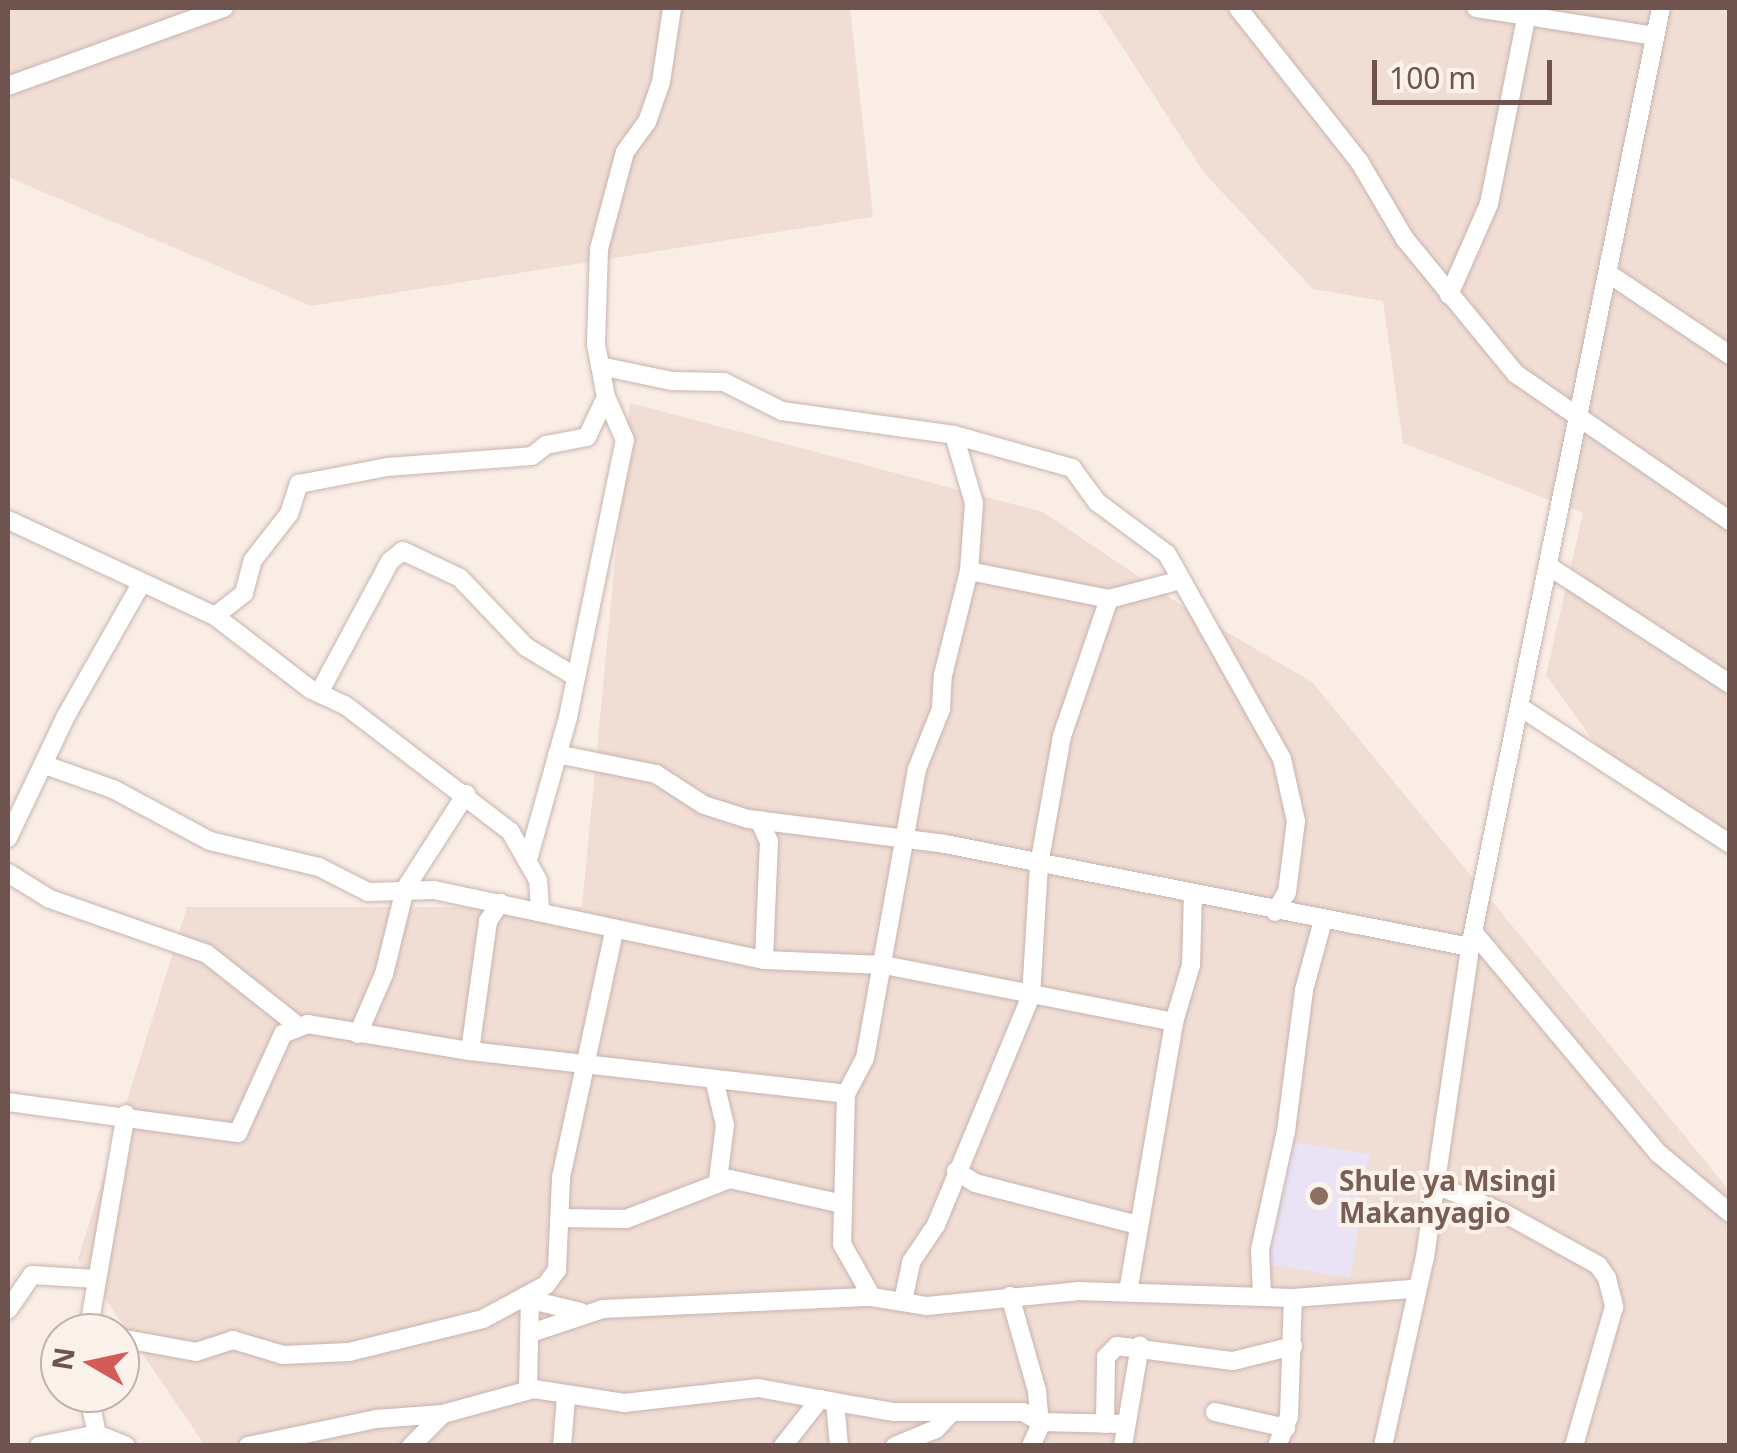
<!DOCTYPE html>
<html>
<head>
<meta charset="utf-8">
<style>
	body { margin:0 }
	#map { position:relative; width:1737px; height:1453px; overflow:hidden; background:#f9ede6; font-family:"Noto Sans",sans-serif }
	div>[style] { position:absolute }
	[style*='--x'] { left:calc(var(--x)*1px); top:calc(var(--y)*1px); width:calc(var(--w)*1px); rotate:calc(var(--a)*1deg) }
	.residential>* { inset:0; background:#f0ded5 }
	.education>* { inset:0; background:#eae3f5; transform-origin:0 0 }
	.roads { filter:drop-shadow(0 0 2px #c9b4ae) drop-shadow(0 0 2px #c9b4ae) }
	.minor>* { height:18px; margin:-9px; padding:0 9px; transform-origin:9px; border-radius:9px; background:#fff }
	.dots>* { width:28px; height:28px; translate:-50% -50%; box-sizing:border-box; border:5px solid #fcf2ec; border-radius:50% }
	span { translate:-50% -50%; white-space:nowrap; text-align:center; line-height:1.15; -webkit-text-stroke:8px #fcf2ec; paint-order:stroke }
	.education-label { font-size:28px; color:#785e54; font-weight:700 }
	.left { translate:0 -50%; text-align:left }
	.frame { position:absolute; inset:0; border:10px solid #6f534e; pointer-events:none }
	.north { position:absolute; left:40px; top:1313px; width:100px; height:100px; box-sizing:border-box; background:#fcf2ec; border:2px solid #c4b2ad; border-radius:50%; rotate:279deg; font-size:28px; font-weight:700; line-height:40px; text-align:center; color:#6f534e }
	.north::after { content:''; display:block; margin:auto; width:35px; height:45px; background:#d35c5b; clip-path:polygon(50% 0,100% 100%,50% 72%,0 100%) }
	.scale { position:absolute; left:1372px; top:60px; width:180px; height:45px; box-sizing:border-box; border:5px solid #6f534e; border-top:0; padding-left:12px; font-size:30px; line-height:35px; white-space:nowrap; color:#6f534e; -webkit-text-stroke:8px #fcf2ec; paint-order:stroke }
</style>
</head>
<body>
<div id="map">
	<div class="residential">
		<div style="clip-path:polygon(8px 8px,850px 8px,873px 217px,311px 306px,8px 177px)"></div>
		<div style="clip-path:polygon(1097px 8px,1729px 8px,1729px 850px,1613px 768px,1546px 675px,1583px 513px,1403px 443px,1383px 301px,1313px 289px,1205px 174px)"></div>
		<div style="clip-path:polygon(630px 403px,1043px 512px,1184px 607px,1312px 682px,1729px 1190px,1729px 1445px,204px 1444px,78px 1259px,187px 907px,582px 907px)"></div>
	</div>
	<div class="education">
		<div style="left:1287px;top:1141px;width:84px;height:125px;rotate:9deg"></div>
	</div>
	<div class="roads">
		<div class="minor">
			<div style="--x:1238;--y:8;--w:195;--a:51.7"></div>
			<div style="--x:1359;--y:161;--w:91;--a:59.5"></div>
			<div style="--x:1405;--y:239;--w:175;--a:50.6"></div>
			<div style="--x:1516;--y:374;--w:260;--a:34.5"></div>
			<div style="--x:1476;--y:8;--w:181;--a:8.9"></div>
			<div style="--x:8;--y:86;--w:230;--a:-19.9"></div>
			<div style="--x:1609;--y:274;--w:146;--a:33.8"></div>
			<div style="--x:1449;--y:295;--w:99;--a:-66.3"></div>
			<div style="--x:1489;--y:204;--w:194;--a:-78.7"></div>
			<div style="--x:600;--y:366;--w:74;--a:11.8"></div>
			<div style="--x:672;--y:381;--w:52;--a:1.1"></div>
			<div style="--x:724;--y:382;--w:65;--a:26.6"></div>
			<div style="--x:782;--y:411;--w:174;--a:7.9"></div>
			<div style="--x:954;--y:435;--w:123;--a:15.6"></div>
			<div style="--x:1072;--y:468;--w:42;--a:53.7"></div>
			<div style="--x:1097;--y:502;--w:87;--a:36.6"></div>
			<div style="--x:1167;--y:554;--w:235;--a:60.7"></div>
			<div style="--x:1282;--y:759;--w:64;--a:77.3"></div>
			<div style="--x:1296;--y:821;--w:72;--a:97.2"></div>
			<div style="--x:1287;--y:892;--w:23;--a:121"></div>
			<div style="--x:8;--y:520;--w:228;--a:24.9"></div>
			<div style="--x:215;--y:616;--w:120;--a:37.5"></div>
			<div style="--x:310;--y:689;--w:38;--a:25"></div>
			<div style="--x:345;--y:705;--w:208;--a:37.4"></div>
			<div style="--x:510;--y:831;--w:56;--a:60.3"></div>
			<div style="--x:538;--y:880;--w:28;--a:86"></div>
			<div style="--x:1550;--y:567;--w:215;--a:33"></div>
			<div style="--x:969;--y:571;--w:143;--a:11.3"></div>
			<div style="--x:1109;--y:599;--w:74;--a:-14.8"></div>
			<div style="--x:215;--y:616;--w:37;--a:-38"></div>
			<div style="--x:244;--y:593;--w:34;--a:-75"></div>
			<div style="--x:253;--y:560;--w:58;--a:-52"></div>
			<div style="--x:289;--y:514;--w:32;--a:-72"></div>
			<div style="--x:299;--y:484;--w:90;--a:-10.9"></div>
			<div style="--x:387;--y:467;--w:145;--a:-4.3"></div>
			<div style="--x:532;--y:456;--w:18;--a:-38"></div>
			<div style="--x:546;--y:445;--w:42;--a:-11"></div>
			<div style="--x:587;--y:437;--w:44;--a:-64.6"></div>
			<div style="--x:319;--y:693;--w:150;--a:-61.7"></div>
			<div style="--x:390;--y:561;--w:16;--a:-38"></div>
			<div style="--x:403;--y:551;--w:63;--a:25.3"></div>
			<div style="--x:460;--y:578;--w:95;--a:46.3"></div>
			<div style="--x:526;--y:647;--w:58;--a:31"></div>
			<div style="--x:1520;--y:707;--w:251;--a:33.1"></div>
			<div style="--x:557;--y:754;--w:101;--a:11.4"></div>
			<div style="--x:656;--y:774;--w:57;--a:32.9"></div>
			<div style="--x:704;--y:805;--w:46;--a:17.7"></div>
			<div style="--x:748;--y:819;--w:199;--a:7.2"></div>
			<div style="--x:945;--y:844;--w:535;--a:11.1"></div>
			<div style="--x:45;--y:765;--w:72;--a:19.4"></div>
			<div style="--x:113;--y:789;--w:110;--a:28.2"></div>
			<div style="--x:210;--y:841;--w:112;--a:13.4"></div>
			<div style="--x:319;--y:867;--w:55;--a:27"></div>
			<div style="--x:368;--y:892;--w:66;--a:-1.7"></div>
			<div style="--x:434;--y:890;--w:337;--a:12"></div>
			<div style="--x:764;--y:960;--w:120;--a:2.4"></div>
			<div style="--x:884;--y:965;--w:296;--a:11.1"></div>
			<div style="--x:759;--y:820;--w:23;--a:65"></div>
			<div style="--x:769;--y:841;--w:119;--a:92.4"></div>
			<div style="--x:8;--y:838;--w:135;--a:-64.6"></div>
			<div style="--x:66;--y:716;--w:152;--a:-60.4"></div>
			<div style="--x:529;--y:856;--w:144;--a:-74.3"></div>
			<div style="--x:568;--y:717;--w:283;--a:-78.4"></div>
			<div style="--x:625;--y:440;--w:47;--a:-113.8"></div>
			<div style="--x:606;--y:397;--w:54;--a:-100.7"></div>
			<div style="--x:596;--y:344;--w:95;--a:-88.2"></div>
			<div style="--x:599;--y:249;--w:100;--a:-75"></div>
			<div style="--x:625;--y:152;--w:37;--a:-54"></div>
			<div style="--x:647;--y:122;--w:42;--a:-70.7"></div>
			<div style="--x:661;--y:82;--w:75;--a:-81.5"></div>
			<div style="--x:8;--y:873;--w:49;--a:31.8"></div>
			<div style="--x:50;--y:899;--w:166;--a:19.3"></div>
			<div style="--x:207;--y:954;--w:115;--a:38.3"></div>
			<div style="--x:1474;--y:933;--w:287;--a:50.1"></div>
			<div style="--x:1658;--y:1153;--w:94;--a:39.8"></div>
			<div style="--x:358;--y:1034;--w:65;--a:-66.6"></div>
			<div style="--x:384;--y:974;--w:88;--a:-76.1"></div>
			<div style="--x:405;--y:889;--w:113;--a:-57.3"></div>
			<div style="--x:470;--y:1051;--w:131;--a:-82.1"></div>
			<div style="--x:488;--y:921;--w:22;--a:-56"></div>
			<div style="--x:714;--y:1079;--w:47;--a:76.6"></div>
			<div style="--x:725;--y:1125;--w:55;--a:97.3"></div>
			<div style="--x:846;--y:1094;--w:150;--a:91.5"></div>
			<div style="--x:842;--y:1244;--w:61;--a:60.5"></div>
			<div style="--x:8;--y:1102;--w:232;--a:7.7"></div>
			<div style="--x:238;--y:1133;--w:109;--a:-65.6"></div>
			<div style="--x:283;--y:1034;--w:27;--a:-22"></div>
			<div style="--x:308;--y:1024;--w:164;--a:9.5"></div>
			<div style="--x:470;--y:1051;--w:378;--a:6.5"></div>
			<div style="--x:846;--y:1094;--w:41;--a:-62.2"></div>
			<div style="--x:865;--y:1058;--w:294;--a:-79.8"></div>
			<div style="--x:917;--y:769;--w:65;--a:-68.2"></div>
			<div style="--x:941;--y:709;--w:34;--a:-87"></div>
			<div style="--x:943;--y:675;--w:107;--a:-76"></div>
			<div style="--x:969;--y:571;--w:68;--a:-85.8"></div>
			<div style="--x:974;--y:503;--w:71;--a:-106.4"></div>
			<div style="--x:956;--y:1171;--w:22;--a:32"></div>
			<div style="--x:975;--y:1183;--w:167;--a:14.5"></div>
			<div style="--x:1436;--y:1185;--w:74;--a:22.4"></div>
			<div style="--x:1504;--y:1213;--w:107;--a:29"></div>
			<div style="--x:1598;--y:1265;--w:16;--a:55"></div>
			<div style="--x:1607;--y:1278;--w:30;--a:76"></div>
			<div style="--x:1614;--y:1307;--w:145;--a:106.1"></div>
			<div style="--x:560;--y:1218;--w:66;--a:0.9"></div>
			<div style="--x:626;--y:1219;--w:111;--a:-21"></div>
			<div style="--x:730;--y:1179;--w:116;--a:12.5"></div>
			<div style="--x:1128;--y:1292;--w:274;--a:-80.3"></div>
			<div style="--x:1174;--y:1022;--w:59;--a:-73.4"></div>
			<div style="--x:1191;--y:965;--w:72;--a:-88.4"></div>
			<div style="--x:1262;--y:1294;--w:44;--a:-92.6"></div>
			<div style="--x:1260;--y:1250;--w:122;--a:-77.7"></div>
			<div style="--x:1286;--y:1131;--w:142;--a:-82.7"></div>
			<div style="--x:1304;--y:990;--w:73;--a:-74.8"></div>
			<div style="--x:1010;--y:1296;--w:99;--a:74.1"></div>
			<div style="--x:1037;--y:1391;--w:35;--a:85"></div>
			<div style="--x:1040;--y:1426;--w:22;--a:114"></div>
			<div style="--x:531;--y:1300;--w:51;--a:13.5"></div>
			<div style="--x:903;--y:1301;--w:40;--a:-78"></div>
			<div style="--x:911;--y:1262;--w:45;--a:-56"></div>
			<div style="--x:936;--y:1225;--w:248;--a:-67.5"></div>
			<div style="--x:1031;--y:996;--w:131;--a:-86.5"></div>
			<div style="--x:1039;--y:865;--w:131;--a:-79.9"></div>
			<div style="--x:1062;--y:736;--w:145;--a:-71.1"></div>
			<div style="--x:8;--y:1310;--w:42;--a:-55.6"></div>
			<div style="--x:32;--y:1275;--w:64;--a:3.6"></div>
			<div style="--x:88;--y:1333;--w:222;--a:-80.2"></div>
			<div style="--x:531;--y:1333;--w:76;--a:-18.4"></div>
			<div style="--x:603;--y:1309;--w:269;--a:-2.6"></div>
			<div style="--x:872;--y:1297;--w:56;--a:9.3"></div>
			<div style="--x:927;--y:1306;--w:153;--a:-5.6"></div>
			<div style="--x:1079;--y:1291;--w:214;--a:1.9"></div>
			<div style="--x:1293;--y:1298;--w:118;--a:-4.4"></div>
			<div style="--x:120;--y:1338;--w:77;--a:10.4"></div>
			<div style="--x:196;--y:1352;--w:39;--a:-18"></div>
			<div style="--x:233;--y:1340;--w:52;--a:16.7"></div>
			<div style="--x:283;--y:1355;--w:66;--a:-2.6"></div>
			<div style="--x:349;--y:1352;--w:138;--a:-13.8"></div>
			<div style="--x:483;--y:1319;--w:72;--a:-28.4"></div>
			<div style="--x:546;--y:1285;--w:19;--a:-54"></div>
			<div style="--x:557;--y:1270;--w:93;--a:-87.5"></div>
			<div style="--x:561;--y:1177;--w:251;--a:-77.8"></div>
			<div style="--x:528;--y:1390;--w:92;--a:-88.8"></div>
			<div style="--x:88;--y:1393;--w:42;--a:77.6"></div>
			<div style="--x:835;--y:1402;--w:60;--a:9.6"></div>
			<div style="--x:894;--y:1412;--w:129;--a:0"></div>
			<div style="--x:1023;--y:1412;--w:20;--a:30"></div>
			<div style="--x:1040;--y:1422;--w:86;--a:1.3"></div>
			<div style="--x:1215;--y:1412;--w:73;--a:12.7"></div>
			<div style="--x:1105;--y:1424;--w:67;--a:-89.1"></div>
			<div style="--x:1106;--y:1357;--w:16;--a:-45"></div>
			<div style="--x:1117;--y:1346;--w:117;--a:7.4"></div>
			<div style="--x:1233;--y:1361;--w:62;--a:-14"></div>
			<div style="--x:39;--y:1446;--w:59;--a:-11.7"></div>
			<div style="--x:97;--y:1434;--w:31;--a:22"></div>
			<div style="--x:248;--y:1446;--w:131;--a:-11.9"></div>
			<div style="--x:376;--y:1419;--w:67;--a:-4.3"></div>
			<div style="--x:443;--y:1414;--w:94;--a:-15.4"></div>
			<div style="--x:534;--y:1389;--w:91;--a:8.8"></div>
			<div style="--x:624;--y:1403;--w:135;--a:-6.4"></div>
			<div style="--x:758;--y:1388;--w:78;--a:10.3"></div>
			<div style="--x:835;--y:1402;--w:44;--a:84.8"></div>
			<div style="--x:411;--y:1446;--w:45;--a:-45"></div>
			<div style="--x:562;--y:1446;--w:49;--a:-85.3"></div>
			<div style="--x:783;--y:1446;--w:60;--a:-51.8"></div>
			<div style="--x:895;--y:1446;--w:44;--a:-22.5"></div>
			<div style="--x:936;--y:1429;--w:22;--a:-47"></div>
			<div style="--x:1123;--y:1446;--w:102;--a:-80.4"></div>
			<div style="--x:1277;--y:1446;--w:31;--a:-68"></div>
			<div style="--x:1289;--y:1417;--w:119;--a:-88.1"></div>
			<div style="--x:1383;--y:1446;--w:194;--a:-77.5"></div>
			<div style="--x:1425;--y:1257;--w:313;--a:-81.7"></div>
			<div style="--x:1470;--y:947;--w:958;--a:-78.5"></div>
		</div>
	</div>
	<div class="dots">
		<div style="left:1319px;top:1196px;background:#8d6e63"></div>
	</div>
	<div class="education-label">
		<span class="left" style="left:1339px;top:1196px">Shule ya Msingi<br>Makanyagio</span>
	</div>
	<div class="frame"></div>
	<div class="north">N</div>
	<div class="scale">100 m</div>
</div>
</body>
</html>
